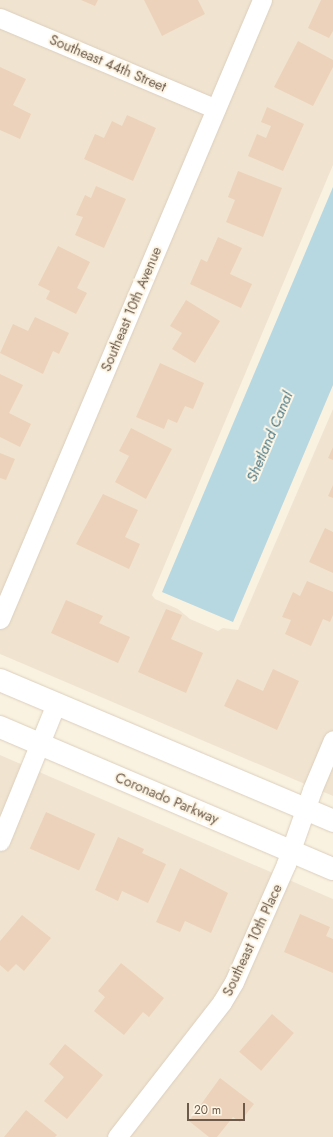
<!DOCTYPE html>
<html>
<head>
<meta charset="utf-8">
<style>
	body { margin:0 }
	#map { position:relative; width:333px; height:1137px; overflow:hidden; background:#f9f2e0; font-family:Jost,sans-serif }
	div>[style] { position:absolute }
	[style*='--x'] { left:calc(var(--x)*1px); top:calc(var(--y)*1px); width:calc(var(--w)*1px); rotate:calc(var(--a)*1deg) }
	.residential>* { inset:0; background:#f0e4d0 }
	.water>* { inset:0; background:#b7d7e1 }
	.building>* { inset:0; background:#ecd2bb; transform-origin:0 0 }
	.roads { filter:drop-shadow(0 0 1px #dccebd) drop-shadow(0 0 1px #dccebd) }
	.street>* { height:19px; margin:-9.5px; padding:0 9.5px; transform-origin:9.5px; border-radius:9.5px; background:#fff }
	.secondary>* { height:22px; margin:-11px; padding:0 11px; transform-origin:11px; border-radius:11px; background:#fff }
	span { translate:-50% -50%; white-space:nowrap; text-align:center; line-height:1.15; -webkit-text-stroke:4px #fdf6e6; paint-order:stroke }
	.street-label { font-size:14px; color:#6e5a4a }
	.water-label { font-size:15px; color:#4a7886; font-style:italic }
	.scale { position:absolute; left:187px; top:1103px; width:58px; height:18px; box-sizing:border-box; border:2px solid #6e5a4a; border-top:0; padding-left:5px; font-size:12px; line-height:14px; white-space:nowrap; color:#6e5a4a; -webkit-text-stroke:3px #fdf6e6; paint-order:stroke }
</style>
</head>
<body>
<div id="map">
	<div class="residential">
		<div style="clip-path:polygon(0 0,333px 0,333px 165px,152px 595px,155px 599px,178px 609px,190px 619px,218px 631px,223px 628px,238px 630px,333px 409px,333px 796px,0 654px)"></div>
		<div style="clip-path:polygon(0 755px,333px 899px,333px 1137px,0 1137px)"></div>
	</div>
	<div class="water">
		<div style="clip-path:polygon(333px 187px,333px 385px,233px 622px,162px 592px)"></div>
	</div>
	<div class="building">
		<div style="clip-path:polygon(81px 0,98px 0,95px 6px)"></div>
		<div style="clip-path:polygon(144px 0,198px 0,205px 14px,162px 36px)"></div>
		<div style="clip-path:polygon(321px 0,333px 0,333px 31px,329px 38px,308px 28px)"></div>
		<div style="clip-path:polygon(298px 41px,333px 60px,333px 67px,313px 106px,274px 87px)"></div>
		<div style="clip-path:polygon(0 67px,26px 79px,13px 105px,31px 114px,20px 139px,0 130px)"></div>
		<div style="clip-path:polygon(267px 107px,304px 124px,283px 171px,248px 156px,257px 134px,266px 138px,271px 126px,261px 122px)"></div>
		<div style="clip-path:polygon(127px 115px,156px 128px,133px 181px,84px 159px,95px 134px,104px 138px,112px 121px,122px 126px)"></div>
		<div style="clip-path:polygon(238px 171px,282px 188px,263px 237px,226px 222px,235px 200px,228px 197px)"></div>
		<div style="clip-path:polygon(96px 186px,126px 199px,104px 248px,75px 235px,83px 217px,76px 215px,85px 195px,91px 198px)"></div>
		<div style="clip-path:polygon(218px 237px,242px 248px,230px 274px,252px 284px,241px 308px,190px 284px,201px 259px,207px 262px)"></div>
		<div style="clip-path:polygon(58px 246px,90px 262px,77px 288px,87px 293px,76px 314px,46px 299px,50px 291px,38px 285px)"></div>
		<div style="clip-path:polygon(186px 300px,220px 321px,195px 363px,172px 349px,182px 333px,170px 326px)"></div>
		<div style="clip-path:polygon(35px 317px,69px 333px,59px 354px,53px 351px,43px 374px,0 353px,13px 324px,28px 331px)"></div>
		<div style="clip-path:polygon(160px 363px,204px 383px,193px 409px,185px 406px,177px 423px,168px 419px,164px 429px,136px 417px)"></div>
		<div style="clip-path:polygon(0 374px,23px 385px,9px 413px,31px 424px,20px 447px,0 437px)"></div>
		<div style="clip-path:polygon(131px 428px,172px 449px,146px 499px,115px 482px,129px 456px,119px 451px)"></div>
		<div style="clip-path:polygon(333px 447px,333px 460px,328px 458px)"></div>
		<div style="clip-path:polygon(0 453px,15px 459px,6px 480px,0 478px)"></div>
		<div style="clip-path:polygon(333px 485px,333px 498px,328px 496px)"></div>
		<div style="clip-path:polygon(103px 494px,138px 510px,125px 537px,140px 544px,129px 569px,76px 544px)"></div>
		<div style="clip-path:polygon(325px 528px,333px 532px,333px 573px,309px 562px)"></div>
		<div style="clip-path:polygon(307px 581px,333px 592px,333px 615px,330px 622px,323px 619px,311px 646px,285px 634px,291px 620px,282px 617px,293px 592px,300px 596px)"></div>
		<div style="clip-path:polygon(66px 600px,103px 616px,99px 623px,130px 637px,118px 663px,51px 633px)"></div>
		<div style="clip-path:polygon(166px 609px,182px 615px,171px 639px,203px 653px,186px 693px,138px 672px)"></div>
		<div style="clip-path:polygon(273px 669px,299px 681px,277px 730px,224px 706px,237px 679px,263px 691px)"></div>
		<div style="left:46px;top:812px;width:54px;height:40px;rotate:24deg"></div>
		<div style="clip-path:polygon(118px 837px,144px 849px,142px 853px,166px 864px,148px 903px,122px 891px,118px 901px,95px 890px)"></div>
		<div style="clip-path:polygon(180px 868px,228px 893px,211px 933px,185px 921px,180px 932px,156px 922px)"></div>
		<div style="clip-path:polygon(300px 914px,330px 927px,326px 936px,333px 939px,333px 973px,284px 952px)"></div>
		<div style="clip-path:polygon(22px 915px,51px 938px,24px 971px,16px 964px,8px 972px,0 965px,0 941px)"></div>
		<div style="clip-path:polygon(121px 963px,164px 998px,149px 1017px,143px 1012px,124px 1035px,94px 1011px,105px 997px,98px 991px)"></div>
		<div style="left:272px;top:1014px;width:29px;height:50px;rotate:41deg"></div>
		<div style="clip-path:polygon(65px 1044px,103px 1075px,67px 1119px,44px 1101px,64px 1077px,49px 1064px)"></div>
		<div style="clip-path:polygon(220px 1078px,254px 1104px,240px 1122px,233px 1117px,217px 1137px,209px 1137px,189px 1121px)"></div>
		<div style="clip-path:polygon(26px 1110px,57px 1135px,55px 1137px,4px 1137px)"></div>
	</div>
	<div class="roads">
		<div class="street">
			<div style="--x:0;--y:18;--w:234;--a:22.8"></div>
			<div style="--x:0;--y:619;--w:672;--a:-67.06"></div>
			<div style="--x:0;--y:841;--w:148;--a:-67.8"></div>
			<div style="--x:117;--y:1137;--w:171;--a:-52.1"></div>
			<div style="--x:222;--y:1002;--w:23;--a:-59"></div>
			<div style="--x:234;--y:982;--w:129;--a:-66.2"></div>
			<div style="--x:286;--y:864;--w:78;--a:-70.6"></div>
			<div style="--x:312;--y:790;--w:54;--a:-67.2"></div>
		</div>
		<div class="secondary">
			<div style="--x:0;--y:680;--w:362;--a:22.9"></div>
			<div style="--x:0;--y:727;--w:362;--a:23.1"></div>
		</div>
	</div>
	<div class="street-label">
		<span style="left:108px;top:63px;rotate:23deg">Southeast 44th Street</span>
		<span style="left:131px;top:309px;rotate:-67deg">Southeast 10th Avenue</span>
		<span style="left:167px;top:798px;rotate:23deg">Coronado Parkway</span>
		<span style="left:252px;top:940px;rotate:-65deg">Southeast 10th Place</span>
	</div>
	<div class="water-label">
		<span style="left:270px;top:437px;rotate:-67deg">Shetland Canal</span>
	</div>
	<div class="scale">20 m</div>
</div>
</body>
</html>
